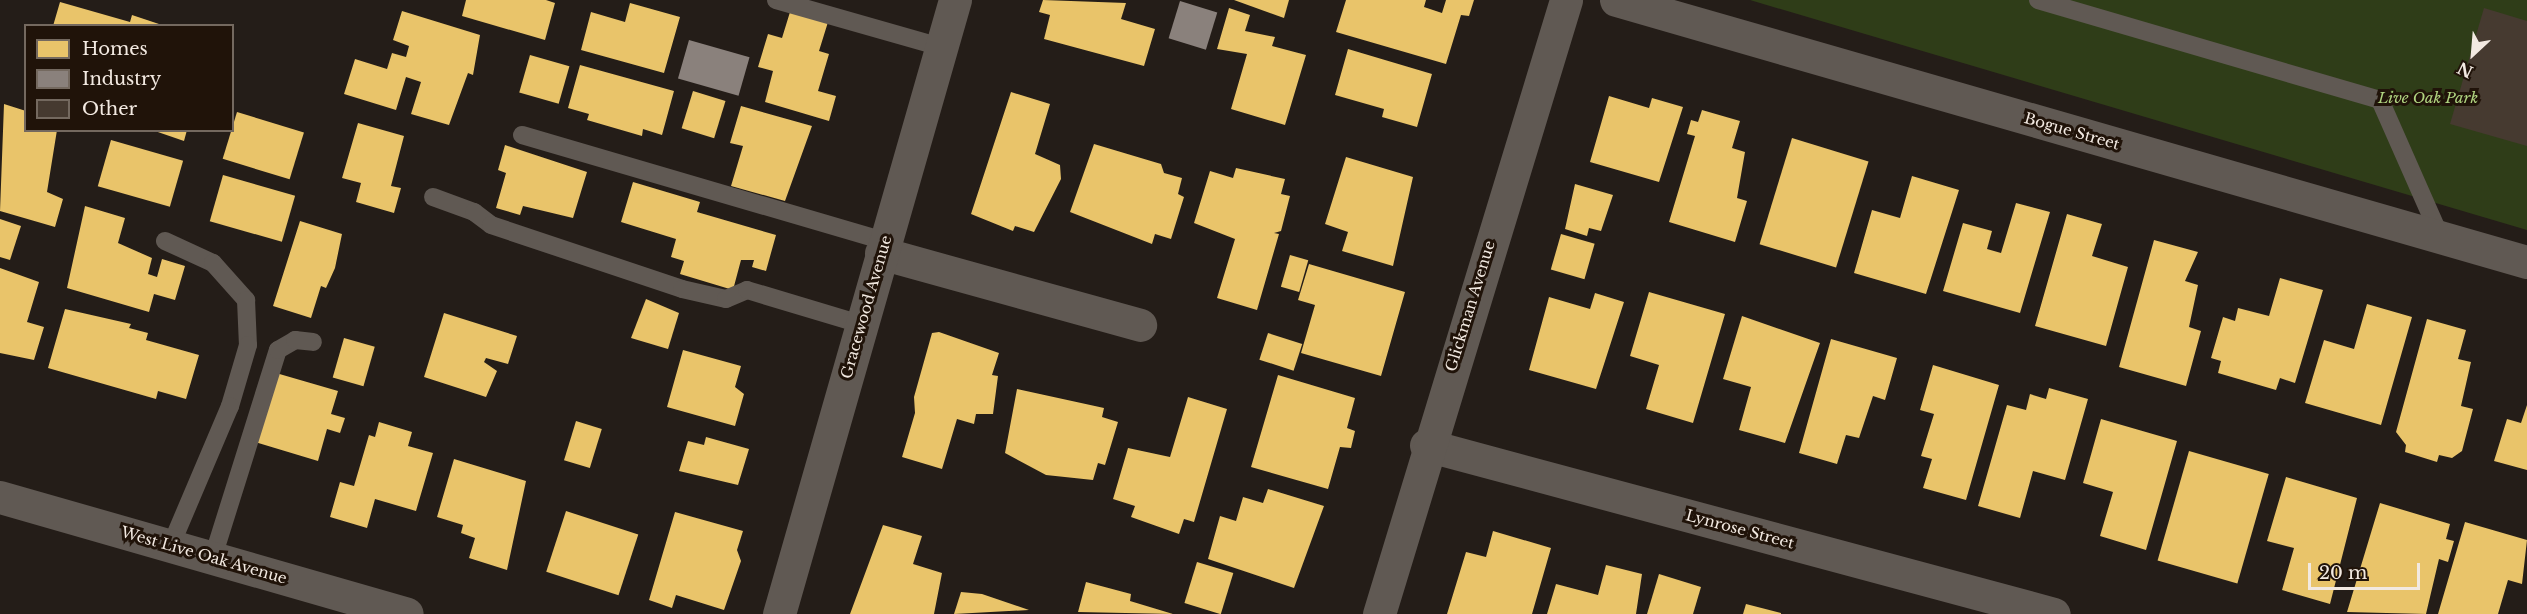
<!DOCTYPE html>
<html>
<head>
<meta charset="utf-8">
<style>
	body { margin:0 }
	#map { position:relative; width:2527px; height:614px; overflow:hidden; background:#241d18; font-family:"Libre Baskerville",serif }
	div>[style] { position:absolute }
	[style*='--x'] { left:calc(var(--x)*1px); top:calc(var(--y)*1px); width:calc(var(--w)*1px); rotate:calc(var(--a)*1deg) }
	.green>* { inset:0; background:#2f3d18 }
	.homes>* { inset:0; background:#e9c46a; transform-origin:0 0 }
	.industry>* { inset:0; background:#8a817c; transform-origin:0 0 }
	.building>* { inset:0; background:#463a30 }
	.service>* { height:18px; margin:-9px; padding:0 9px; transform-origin:9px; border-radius:9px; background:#605953 }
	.minor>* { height:33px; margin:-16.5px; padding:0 16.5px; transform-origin:16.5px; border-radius:16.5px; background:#605953 }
	.tertiary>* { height:33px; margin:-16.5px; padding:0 16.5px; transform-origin:16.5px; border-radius:16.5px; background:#605953 }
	span { translate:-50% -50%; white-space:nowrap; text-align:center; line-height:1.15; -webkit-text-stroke:6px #201309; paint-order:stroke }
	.park-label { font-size:15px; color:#b0d480; font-style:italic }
	.street-label { font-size:15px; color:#f2e9e1 }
	.legend { position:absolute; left:24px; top:24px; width:210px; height:108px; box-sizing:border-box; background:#201309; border:2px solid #74695f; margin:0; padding:8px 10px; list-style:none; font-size:18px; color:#f2e9e1 }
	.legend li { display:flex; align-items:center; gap:12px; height:30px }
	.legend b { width:30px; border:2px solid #74695f }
	.north { position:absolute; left:2443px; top:24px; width:60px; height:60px; -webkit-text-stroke:4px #201309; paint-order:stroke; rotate:206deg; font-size:16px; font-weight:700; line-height:24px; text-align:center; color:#f2e9e1 }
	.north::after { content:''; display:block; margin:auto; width:21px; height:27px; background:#f2e9e1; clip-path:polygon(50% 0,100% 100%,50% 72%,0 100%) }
	.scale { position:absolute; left:2308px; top:563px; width:112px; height:27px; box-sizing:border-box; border:3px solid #f2e9e1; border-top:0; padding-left:8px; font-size:18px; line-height:21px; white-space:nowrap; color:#f2e9e1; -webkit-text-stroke:4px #201309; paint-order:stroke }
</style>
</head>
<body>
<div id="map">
	<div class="green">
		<div style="clip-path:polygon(1750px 0,2527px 0,2527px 230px)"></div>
	</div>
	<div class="homes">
		<div style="clip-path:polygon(466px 0,546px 0,555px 3px,545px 40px,462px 16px)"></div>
		<div style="clip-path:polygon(1043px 0,1126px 3px,1121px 19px,1155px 29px,1144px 66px,1044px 39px,1050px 15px,1039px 12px)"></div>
		<div style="clip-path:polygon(1234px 0,1289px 0,1284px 18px)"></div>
		<div style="clip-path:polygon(1346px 0,1426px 0,1424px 7px,1442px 13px,1446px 0,1474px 0,1469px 16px,1461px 15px,1446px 64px,1336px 32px)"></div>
		<div style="clip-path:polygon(60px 2px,130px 22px,132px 15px,165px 26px,53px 26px)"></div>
		<div style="clip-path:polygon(630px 3px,680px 17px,664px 73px,581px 50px,591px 12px,625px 22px)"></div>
		<div style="clip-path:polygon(1229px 8px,1250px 15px,1245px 31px,1275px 37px,1272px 46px,1306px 55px,1285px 125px,1231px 109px,1247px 54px,1217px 49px)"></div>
		<div style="clip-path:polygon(402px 11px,480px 35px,473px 75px,468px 73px,449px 125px,411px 114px,421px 82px,406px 77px,396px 110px,344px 94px,355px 59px,387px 69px,392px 53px,406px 57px,409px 46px,393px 40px)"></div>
		<div style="clip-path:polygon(790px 12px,828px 22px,819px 51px,829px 54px,818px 91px,836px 96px,829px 121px,765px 102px,773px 71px,758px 67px,768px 34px,782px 38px)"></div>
		<div style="clip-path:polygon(1348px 49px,1432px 74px,1417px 127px,1382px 117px,1384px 109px,1335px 95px)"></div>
		<div style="left:530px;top:55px;width:41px;height:39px;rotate:16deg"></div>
		<div style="clip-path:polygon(580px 65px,674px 91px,662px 135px,643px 129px,642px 136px,587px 120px,589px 114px,568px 108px)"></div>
		<div style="left:693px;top:91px;width:34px;height:39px;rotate:17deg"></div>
		<div style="clip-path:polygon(1011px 92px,1050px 104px,1035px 154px,1060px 165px,1061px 179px,1034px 232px,1015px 226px,1013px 231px,971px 214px)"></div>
		<div style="clip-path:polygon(1609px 96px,1649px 108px,1652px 98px,1683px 107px,1659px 182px,1590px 162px)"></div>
		<div style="clip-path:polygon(4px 104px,26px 111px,26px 130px,57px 130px,47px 192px,63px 199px,55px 227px,0 211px)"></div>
		<div style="clip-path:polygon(741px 106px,812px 126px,785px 201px,731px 186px,743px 146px,730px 143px)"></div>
		<div style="clip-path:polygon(1702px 110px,1740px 121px,1732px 148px,1745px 152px,1737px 198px,1747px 201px,1735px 242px,1669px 222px,1695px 136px,1687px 134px,1691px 120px,1698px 122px)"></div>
		<div style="left:237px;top:112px;width:70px;height:49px;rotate:17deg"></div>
		<div style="clip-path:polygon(358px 123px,404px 136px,391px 186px,401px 188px,394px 213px,356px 202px,361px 183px,342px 178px)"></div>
		<div style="clip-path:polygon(152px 130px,187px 130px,184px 141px)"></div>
		<div style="left:1792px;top:138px;width:80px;height:111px;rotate:17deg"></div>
		<div style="left:111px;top:140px;width:75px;height:48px;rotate:16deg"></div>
		<div style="clip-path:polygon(1094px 144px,1161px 164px,1164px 173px,1182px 178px,1178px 194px,1184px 197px,1171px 239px,1155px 234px,1152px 244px,1070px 212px)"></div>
		<div style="clip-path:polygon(505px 145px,587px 172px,573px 218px,523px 206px,520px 215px,496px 208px,506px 173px,498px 170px)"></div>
		<div style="clip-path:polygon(1346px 157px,1413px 177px,1393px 266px,1342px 251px,1348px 232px,1325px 224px)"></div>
		<div style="clip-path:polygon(1236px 168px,1285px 179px,1281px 194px,1290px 196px,1281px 231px,1274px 233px,1279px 234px,1257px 310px,1217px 298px,1235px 239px,1194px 223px,1210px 171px,1233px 178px)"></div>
		<div style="left:223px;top:175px;width:75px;height:48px;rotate:16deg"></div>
		<div style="clip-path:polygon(1912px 176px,1959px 190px,1926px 294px,1854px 273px,1872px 210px,1900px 218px)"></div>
		<div style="clip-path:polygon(633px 182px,700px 202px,697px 212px,776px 235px,766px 271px,752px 267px,754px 260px,741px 260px,733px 290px,680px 274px,684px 261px,671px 257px,676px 239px,621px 222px)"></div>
		<div style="clip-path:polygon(1575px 184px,1613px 195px,1601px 231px,1589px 228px,1587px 236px,1565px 229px)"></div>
		<div style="clip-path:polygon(2016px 203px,2050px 212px,2020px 313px,1943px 291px,1963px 223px,1992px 231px,1987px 249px,2001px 253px)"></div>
		<div style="clip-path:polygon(85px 206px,125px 218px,118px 243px,152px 258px,148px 274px,157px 277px,162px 259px,185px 266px,175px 300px,154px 294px,149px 312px,67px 288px)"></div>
		<div style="clip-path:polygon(2067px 214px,2102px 224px,2092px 256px,2128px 267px,2106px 346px,2035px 326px)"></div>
		<div style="clip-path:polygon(0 219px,21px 226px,10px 260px,0 257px)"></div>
		<div style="clip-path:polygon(300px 221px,342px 234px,335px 268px,326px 288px,321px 286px,311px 318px,273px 306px)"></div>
		<div style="left:1561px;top:234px;width:35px;height:37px;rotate:16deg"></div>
		<div style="clip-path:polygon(2154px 240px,2198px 252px,2185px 281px,2198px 285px,2189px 327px,2201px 331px,2186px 386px,2119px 367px)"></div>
		<div style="left:1290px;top:255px;width:19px;height:33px;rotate:16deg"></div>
		<div style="clip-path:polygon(1309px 264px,1405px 292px,1381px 376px,1301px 353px,1315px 305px,1298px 300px)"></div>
		<div style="clip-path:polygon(0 268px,39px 282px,27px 322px,44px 327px,34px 360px,0 353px)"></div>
		<div style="clip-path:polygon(2280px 278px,2323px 290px,2295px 383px,2280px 378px,2276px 390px,2218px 373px,2221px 361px,2211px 358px,2223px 317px,2235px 321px,2238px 308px,2269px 316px)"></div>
		<div style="clip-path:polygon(1649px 292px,1725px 314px,1693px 423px,1646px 409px,1659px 365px,1630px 356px)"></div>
		<div style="clip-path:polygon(1595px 293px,1624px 302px,1596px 389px,1529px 370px,1549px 297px,1590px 309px)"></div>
		<div style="clip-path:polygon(646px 299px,679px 313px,668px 349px,631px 338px)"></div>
		<div style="clip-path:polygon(2367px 304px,2412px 317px,2381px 425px,2305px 403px,2324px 340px,2354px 349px)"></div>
		<div style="clip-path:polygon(65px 309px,131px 324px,129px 328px,148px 333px,146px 340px,199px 355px,186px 399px,158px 391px,156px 399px,48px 368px)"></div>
		<div style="clip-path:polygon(444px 313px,517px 336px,508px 364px,486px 358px,484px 362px,497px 371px,486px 397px,424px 377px)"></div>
		<div style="clip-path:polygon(1742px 316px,1820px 343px,1785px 443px,1739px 430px,1751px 387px,1723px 379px)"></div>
		<div style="clip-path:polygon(2427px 319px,2466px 330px,2458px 359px,2471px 362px,2461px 406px,2473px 409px,2462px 451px,2452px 458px,2439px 455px,2437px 462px,2405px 452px,2406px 445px,2396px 432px)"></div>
		<div style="clip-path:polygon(939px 332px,999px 353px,992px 375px,998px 376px,993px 414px,976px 414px,974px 424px,957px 419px,942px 469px,902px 457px,915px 413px,914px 397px,932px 333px)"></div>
		<div style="left:1268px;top:333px;width:36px;height:28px;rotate:18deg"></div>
		<div style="left:344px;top:338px;width:32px;height:41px;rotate:16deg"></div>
		<div style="clip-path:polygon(1831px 339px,1897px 358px,1885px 400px,1873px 396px,1859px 438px,1846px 435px,1837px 464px,1799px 453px)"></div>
		<div style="clip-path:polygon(683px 350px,741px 366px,735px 387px,744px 394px,735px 426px,667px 407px)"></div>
		<div style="clip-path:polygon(1933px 365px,1999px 385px,1966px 500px,1923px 488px,1932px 459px,1921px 456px,1934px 414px,1920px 410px)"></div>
		<div style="clip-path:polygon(276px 373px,338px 391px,331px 414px,345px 418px,340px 433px,327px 429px,318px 461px,255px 442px)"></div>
		<div style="clip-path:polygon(1278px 375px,1355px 398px,1347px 428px,1355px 431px,1351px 448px,1340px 447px,1328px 489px,1251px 467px)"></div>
		<div style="clip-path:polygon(2049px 388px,2088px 399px,2065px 480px,2033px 471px,2020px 518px,1978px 506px,2007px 405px,2026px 410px,2030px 394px,2046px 399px)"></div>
		<div style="clip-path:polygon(1017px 389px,1104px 408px,1102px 417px,1118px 422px,1105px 465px,1098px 463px,1093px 480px,1046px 475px,1005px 453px)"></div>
		<div style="clip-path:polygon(1188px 397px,1227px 409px,1194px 522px,1184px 519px,1179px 534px,1131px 517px,1135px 506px,1113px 499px,1128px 448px,1170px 457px)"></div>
		<div style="clip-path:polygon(2527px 405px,2527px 470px,2494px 461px,2507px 419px,2521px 423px)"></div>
		<div style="clip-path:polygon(2101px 419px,2177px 441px,2146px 550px,2100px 536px,2113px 492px,2083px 483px)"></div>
		<div style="left:576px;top:421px;width:27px;height:41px;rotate:17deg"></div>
		<div style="clip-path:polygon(379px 422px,412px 432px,408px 446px,433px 453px,416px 511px,375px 499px,367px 528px,330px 517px,340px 482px,354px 486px,369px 435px,375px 437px)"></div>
		<div style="clip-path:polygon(706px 437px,749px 449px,738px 485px,679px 471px,688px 441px,704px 445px)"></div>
		<div style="left:2189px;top:451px;width:83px;height:114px;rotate:16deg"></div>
		<div style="clip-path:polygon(454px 459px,526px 481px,507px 570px,469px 558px,475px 538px,461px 533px,463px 525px,437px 517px)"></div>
		<div style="clip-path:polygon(2286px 477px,2357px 498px,2330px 604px,2282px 590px,2294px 548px,2267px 541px)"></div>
		<div style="clip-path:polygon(1268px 489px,1324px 506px,1294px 588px,1208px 559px,1220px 516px,1236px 521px,1243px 497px,1263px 503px)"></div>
		<div style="clip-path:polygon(2380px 503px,2450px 524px,2446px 539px,2454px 541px,2448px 562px,2439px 559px,2426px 614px,2347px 612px)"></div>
		<div style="left:566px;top:511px;width:76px;height:64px;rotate:18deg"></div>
		<div style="clip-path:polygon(675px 512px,743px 531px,737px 550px,741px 561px,724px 610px,676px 595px,672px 608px,649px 600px)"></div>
		<div style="clip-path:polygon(2465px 522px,2527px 540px,2522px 584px,2508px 580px,2498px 614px,2438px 614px)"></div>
		<div style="clip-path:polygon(883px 525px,922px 536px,913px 564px,942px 573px,934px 614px,850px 614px)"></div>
		<div style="clip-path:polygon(1493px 531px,1551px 548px,1532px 614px,1447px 614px,1466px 552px,1486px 557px)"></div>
		<div style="left:1197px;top:562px;width:38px;height:43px;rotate:17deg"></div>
		<div style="clip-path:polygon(1606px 565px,1642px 574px,1636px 614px,1547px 614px,1556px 584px,1598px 595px)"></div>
		<div style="clip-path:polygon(1659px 574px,1701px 587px,1693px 614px,1647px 614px)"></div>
		<div style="clip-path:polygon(1086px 582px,1131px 594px,1130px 601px,1173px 614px,1078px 612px)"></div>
		<div style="clip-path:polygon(961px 592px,982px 594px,1029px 610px,954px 614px)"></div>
		<div style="clip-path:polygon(1746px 604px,1781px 613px,1781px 614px,1743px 614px)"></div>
	</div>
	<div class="industry">
		<div style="left:1180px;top:1px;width:39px;height:39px;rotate:17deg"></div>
		<div style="left:689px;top:40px;width:63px;height:40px;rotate:16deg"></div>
	</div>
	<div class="building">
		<div style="clip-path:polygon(2484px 8px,2527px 21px,2527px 146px,2450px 124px)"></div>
	</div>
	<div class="service">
		<div style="--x:776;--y:0;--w:172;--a:15.9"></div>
		<div style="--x:2038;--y:0;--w:356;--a:16.3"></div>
		<div style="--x:2380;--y:100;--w:151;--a:66.2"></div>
		<div style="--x:522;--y:135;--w:378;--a:16.3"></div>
		<div style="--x:433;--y:197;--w:44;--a:20.1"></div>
		<div style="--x:474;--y:212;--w:21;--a:37"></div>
		<div style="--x:491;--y:225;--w:201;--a:18.5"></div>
		<div style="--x:682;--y:289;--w:45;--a:12.8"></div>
		<div style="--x:726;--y:299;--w:23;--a:-23"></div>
		<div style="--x:747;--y:290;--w:118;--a:16.7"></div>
		<div style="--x:165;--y:241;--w:53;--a:24.6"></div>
		<div style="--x:213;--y:263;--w:50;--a:48.3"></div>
		<div style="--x:246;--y:300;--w:45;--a:87.5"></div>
		<div style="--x:248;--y:345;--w:64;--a:106.4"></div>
		<div style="--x:230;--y:406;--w:151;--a:113"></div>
		<div style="--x:213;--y:557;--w:217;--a:-72.6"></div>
		<div style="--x:278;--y:350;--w:20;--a:-30"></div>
		<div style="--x:295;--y:340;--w:18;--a:6"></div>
	</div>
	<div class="minor">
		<div style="--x:1616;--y:0;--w:948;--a:16.05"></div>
		<div style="--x:881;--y:253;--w:269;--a:15.5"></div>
		<div style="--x:1426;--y:445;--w:650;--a:15.06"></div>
		<div style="--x:779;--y:614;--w:639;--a:-74.01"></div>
		<div style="--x:1379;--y:614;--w:642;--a:-73.06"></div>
	</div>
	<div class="tertiary">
		<div style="--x:0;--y:497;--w:423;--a:16"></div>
	</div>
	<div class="park-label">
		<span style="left:2428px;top:98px">Live Oak Park</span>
	</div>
	<div class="street-label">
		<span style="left:2072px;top:131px;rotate:16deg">Bogue Street</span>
		<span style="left:1470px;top:306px;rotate:-73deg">Glickman Avenue</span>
		<span style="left:866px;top:307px;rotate:-74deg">Gracewood Avenue</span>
		<span style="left:1740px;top:529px;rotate:15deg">Lynrose Street</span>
		<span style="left:204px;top:555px;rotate:16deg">West Live Oak Avenue</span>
	</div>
	<ul class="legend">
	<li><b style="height:16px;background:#e9c46a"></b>Homes</li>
	<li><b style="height:16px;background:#8a817c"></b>Industry</li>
	<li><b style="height:16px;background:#463a30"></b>Other</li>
	</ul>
	<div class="north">N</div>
	<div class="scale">20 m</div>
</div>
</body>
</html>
